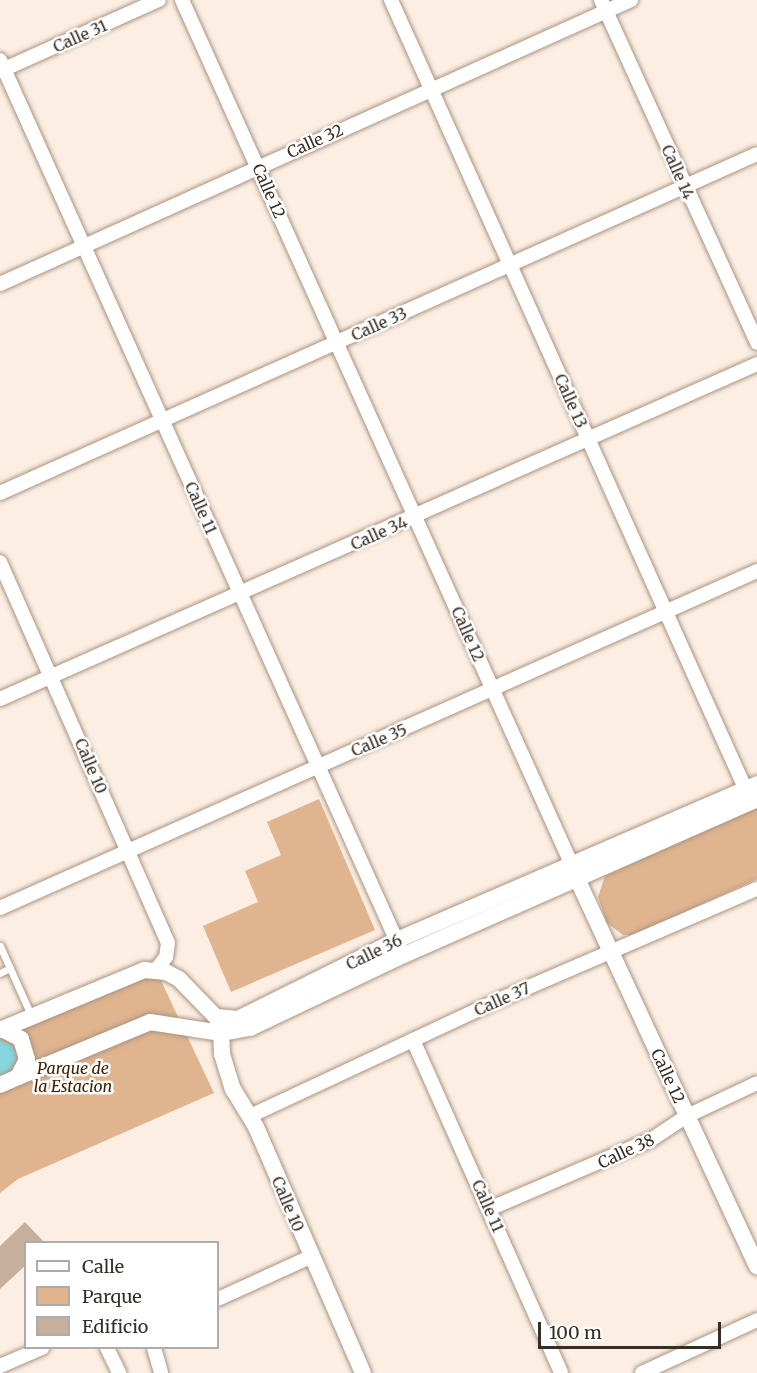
<!DOCTYPE html>
<html>
<head>
<meta charset="utf-8">
<style>
	body { margin:0 }
	#map { position:relative; width:757px; height:1373px; overflow:hidden; background:#fceee2; font-family:Merriweather,serif }
	div>[style] { position:absolute }
	[style*='--x'] { left:calc(var(--x)*1px); top:calc(var(--y)*1px); width:calc(var(--w)*1px); rotate:calc(var(--a)*1deg) }
	.green>* { inset:0; background:#dfb48f }
	.water>* { inset:0; background:#85d6dd }
	.building>* { inset:0; background:#c6af9c }
	.roads { filter:drop-shadow(0 0 2px #a99380) drop-shadow(0 0 2px #a99380) }
	.service>* { height:7px; margin:-3.5px; padding:0 3.5px; transform-origin:3.5px; border-radius:3.5px; background:#fff }
	.minor>* { height:14px; margin:-7px; padding:0 7px; transform-origin:7px; border-radius:7px; background:#fff }
	.tertiary>* { height:16px; margin:-8px; padding:0 8px; transform-origin:8px; border-radius:8px; background:#fff }
	span { translate:-50% -50%; white-space:nowrap; text-align:center; line-height:1.15; -webkit-text-stroke:5px #fff; paint-order:stroke }
	.street-label { font-size:16px; color:#362d25 }
	.park-label { font-size:16px; color:#3f2000; font-style:italic }
	.legend { position:absolute; left:24px; top:1241px; width:195px; height:108px; box-sizing:border-box; background:#fff; border:2px solid #afaba8; margin:0; padding:8px 10px; list-style:none; font-size:18px; color:#362d25 }
	.legend li { display:flex; align-items:center; gap:12px; height:30px }
	.legend b { width:30px; border:2px solid #afaba8 }
	.scale { position:absolute; left:538px; top:1322px; width:183px; height:27px; box-sizing:border-box; border:3px solid #362d25; border-top:0; padding-left:8px; font-size:18px; line-height:21px; white-space:nowrap; color:#362d25; -webkit-text-stroke:4px #fff; paint-order:stroke }
</style>
</head>
<body>
<div id="map">
	<div class="green">
		<div style="clip-path:polygon(319px 799px,375px 930px,231px 992px,203px 926px,258px 902px,245px 871px,281px 855px,267px 822px)"></div>
		<div style="clip-path:polygon(757px 806px,757px 879px,633px 935px,623px 935px,607px 923px,598px 897px,605px 876px)"></div>
		<div style="clip-path:polygon(156px 970px,214px 1093px,18px 1179px,0 1193px,0 1029px)"></div>
	</div>
	<div class="water">
		<div style="clip-path:polygon(0 1040px,13px 1046px,17px 1056px,10px 1071px,0 1075px)"></div>
	</div>
	<div class="building">
		<div style="clip-path:polygon(25px 1222px,44px 1242px,26px 1242px,26px 1265px,0 1289px,0 1246px)"></div>
	</div>
	<div class="roads">
		<div class="service">
			<div style="--x:0;--y:946;--w:76;--a:65.8"></div>
			<div style="--x:0;--y:973;--w:11;--a:-27"></div>
		</div>
		<div class="minor">
			<div style="--x:182;--y:0;--w:947;--a:65.74"></div>
			<div style="--x:391;--y:0;--w:874;--a:65.81"></div>
			<div style="--x:601;--y:0;--w:377;--a:65.5"></div>
			<div style="--x:0;--y:60;--w:974;--a:65.75"></div>
			<div style="--x:0;--y:71;--w:174;--a:-24.1"></div>
			<div style="--x:0;--y:284;--w:692;--a:-24.23"></div>
			<div style="--x:0;--y:493;--w:829;--a:-24.12"></div>
			<div style="--x:0;--y:562;--w:416;--a:66.2"></div>
			<div style="--x:168;--y:943;--w:14;--a:98"></div>
			<div style="--x:166;--y:957;--w:16;--a:128"></div>
			<div style="--x:0;--y:699;--w:828;--a:-23.87"></div>
			<div style="--x:0;--y:908;--w:829;--a:-24"></div>
			<div style="--x:413;--y:1040;--w:364;--a:66"></div>
			<div style="--x:250;--y:1116;--w:277;--a:-25"></div>
			<div style="--x:501;--y:999;--w:279;--a:-23.3"></div>
			<div style="--x:489;--y:1209;--w:177;--a:-23.2"></div>
			<div style="--x:652;--y:1139;--w:42;--a:-33.3"></div>
			<div style="--x:687;--y:1116;--w:77;--a:-25.2"></div>
			<div style="--x:218;--y:1299;--w:101;--a:-24.5"></div>
			<div style="--x:107;--y:1348;--w:28;--a:64"></div>
			<div style="--x:154;--y:1348;--w:26;--a:74"></div>
			<div style="--x:0;--y:1366;--w:46;--a:-23.2"></div>
			<div style="--x:642;--y:1373;--w:127;--a:-24.7"></div>
		</div>
		<div class="tertiary">
			<div style="--x:573;--y:870;--w:437;--a:65.1"></div>
			<div style="--x:0;--y:1030;--w:156;--a:-22.6"></div>
			<div style="--x:144;--y:970;--w:22;--a:5"></div>
			<div style="--x:166;--y:972;--w:15;--a:28"></div>
			<div style="--x:179;--y:979;--w:53;--a:45.8"></div>
			<div style="--x:216;--y:1017;--w:22;--a:5"></div>
			<div style="--x:238;--y:1019;--w:175;--a:-26.4"></div>
			<div style="--x:395;--y:941;--w:395;--a:-23.4"></div>
			<div style="--x:221;--y:1033;--w:21;--a:87"></div>
			<div style="--x:222;--y:1054;--w:37;--a:73"></div>
			<div style="--x:233;--y:1089;--w:44;--a:58.8"></div>
			<div style="--x:256;--y:1127;--w:268;--a:66.5"></div>
			<div style="--x:18;--y:1077;--w:143;--a:-22.6"></div>
			<div style="--x:150;--y:1022;--w:72;--a:8.8"></div>
			<div style="--x:221;--y:1033;--w:29;--a:-10"></div>
			<div style="--x:250;--y:1028;--w:170;--a:-25.4"></div>
			<div style="--x:404;--y:955;--w:386;--a:-23.8"></div>
			<div style="--x:0;--y:1085;--w:20;--a:-24"></div>
			<div style="--x:18;--y:1077;--w:20;--a:-63"></div>
			<div style="--x:27;--y:1059;--w:21;--a:-107"></div>
			<div style="--x:21;--y:1039;--w:21;--a:-152"></div>
		</div>
	</div>
	<div class="street-label">
		<span style="left:80px;top:36px;rotate:-24deg">Calle 31</span>
		<span style="left:315px;top:141px;rotate:-24deg">Calle 32</span>
		<span style="left:678px;top:172px;rotate:66deg">Calle 14</span>
		<span style="left:269px;top:191px;rotate:66deg">Calle 12</span>
		<span style="left:379px;top:324px;rotate:-24deg">Calle 33</span>
		<span style="left:571px;top:401px;rotate:66deg">Calle 13</span>
		<span style="left:201px;top:508px;rotate:66deg">Calle 11</span>
		<span style="left:379px;top:533px;rotate:-24deg">Calle 34</span>
		<span style="left:468px;top:634px;rotate:66deg">Calle 12</span>
		<span style="left:379px;top:740px;rotate:-23deg">Calle 35</span>
		<span style="left:91px;top:766px;rotate:67deg">Calle 10</span>
		<span style="left:374px;top:952px;rotate:-26deg">Calle 36</span>
		<span style="left:502px;top:999px;rotate:-24deg">Calle 37</span>
		<span style="left:668px;top:1076px;rotate:65deg">Calle 12</span>
		<span style="left:626px;top:1151px;rotate:-25deg">Calle 38</span>
		<span style="left:288px;top:1204px;rotate:67deg">Calle 10</span>
		<span style="left:488px;top:1206px;rotate:66deg">Calle 11</span>
	</div>
	<div class="park-label">
		<span style="left:73px;top:1077px">Parque de<br>la Estacion</span>
	</div>
	<ul class="legend">
	<li><b style="height:8px;background:#fff"></b>Calle</li>
	<li><b style="height:16px;background:#dfb48f"></b>Parque</li>
	<li><b style="height:16px;background:#c6af9c"></b>Edificio</li>
	</ul>
	<div class="scale">100 m</div>
</div>
</body>
</html>
